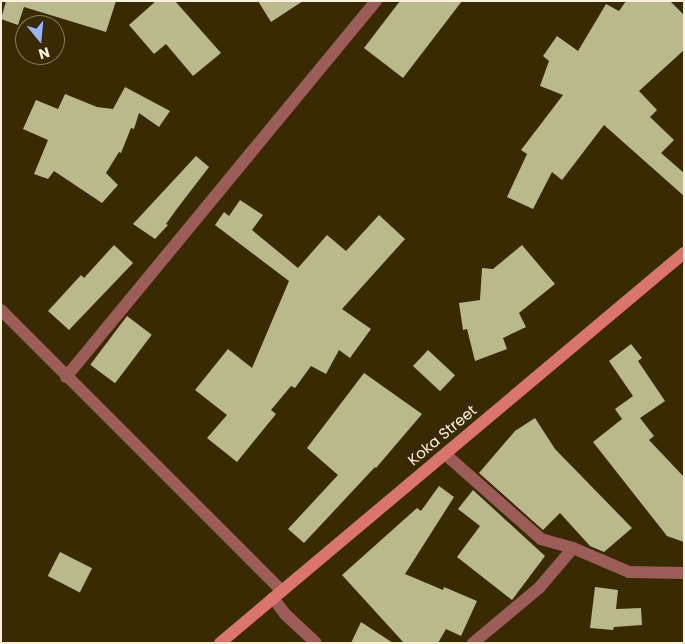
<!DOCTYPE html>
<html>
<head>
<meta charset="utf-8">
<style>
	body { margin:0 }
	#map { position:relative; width:685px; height:644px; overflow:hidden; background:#3a2a03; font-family:Poppins,sans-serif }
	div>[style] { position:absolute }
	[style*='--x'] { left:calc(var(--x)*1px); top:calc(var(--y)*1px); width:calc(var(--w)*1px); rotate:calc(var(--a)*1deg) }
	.building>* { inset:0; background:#bab88d; transform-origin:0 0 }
	.minor>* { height:12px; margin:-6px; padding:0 6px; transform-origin:6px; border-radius:6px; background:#9c5c57 }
	.secondary>* { height:12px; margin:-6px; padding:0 6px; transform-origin:6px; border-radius:6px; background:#da756e }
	span { translate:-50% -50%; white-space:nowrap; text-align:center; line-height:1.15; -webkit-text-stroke:5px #3a2a03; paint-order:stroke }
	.street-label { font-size:15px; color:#fbf1dd }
	.frame { position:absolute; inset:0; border:2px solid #fbf1dd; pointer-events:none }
	.north { position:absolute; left:15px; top:15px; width:50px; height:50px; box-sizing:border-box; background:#3a2a03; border:1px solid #877a5a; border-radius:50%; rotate:163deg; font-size:14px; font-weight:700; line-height:20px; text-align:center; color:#fbf1dd }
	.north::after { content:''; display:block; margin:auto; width:18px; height:22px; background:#96b6fd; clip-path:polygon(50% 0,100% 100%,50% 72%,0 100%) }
</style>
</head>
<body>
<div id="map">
	<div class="building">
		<div style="clip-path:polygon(6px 1px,116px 1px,106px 32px,24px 7px,18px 25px,1px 19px)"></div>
		<div style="clip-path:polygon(156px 1px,175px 1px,221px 53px,193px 76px,166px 44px,154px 54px,129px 25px)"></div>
		<div style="clip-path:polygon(258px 1px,303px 1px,271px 22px)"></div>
		<div style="clip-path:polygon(400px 1px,462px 1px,403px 78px,364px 48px)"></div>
		<div style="clip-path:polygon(626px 1px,670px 1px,684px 15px,684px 50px,639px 91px,657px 110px,650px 117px,674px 140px,661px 153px,684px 173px,684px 196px,604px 125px,562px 180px,552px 172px,533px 209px,507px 197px,527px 154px,521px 150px,563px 95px,540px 86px,549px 61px,543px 56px,557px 36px,578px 51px,606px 4px,619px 11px)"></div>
		<div style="clip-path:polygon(125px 87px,170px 111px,159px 127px,139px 113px,134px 129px,131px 128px,121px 153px,119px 152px,106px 173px,118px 185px,102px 203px,54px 171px,48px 179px,34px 174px,48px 140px,23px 129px,36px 100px,58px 109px,65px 94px,97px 107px,113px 109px)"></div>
		<div style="clip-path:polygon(196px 156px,209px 167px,176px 210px,166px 224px,168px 225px,155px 239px,133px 224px)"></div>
		<div style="clip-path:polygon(240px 200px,263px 215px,252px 230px,298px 268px,327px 235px,346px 251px,379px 215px,405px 239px,342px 309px,371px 329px,350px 358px,339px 350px,326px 374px,311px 366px,295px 388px,291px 386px,271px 410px,276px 414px,237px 462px,207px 438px,227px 415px,195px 390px,228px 349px,252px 368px,289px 281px,215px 225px,224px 212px,229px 216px)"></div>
		<div style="clip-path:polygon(114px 245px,133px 263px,69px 330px,48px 311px,81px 275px,84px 278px)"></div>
		<div style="clip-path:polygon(522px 245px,555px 284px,519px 313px,526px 327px,503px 338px,507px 349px,475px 361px,467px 329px,463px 330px,459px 303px,480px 300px,482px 268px,493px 269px)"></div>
		<div style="left:127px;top:316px;width:31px;height:61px;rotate:37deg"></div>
		<div style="clip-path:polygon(631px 344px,642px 358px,638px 361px,665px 401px,640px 418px,654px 436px,649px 440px,684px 477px,684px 542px,667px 536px,593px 442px,622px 419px,615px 409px,633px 396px,609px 361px)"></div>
		<div style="left:428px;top:350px;width:37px;height:22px;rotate:43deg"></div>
		<div style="clip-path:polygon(364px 373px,422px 414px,376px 468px,375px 467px,304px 543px,288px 529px,338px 475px,307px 448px)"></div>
		<div style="clip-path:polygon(535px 418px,555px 449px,632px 528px,604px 552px,590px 546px,560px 513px,543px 530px,479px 473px,515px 431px)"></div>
		<div style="clip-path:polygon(439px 486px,454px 497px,405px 574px,443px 590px,444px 587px,477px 601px,461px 636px,446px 629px,438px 643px,404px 643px,342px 575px,417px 508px,421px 511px)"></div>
		<div style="clip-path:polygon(473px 490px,545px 556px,512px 600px,457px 557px,480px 526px,458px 509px)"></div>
		<div style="left:60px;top:552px;width:36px;height:27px;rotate:27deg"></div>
		<div style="clip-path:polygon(595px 587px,618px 590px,616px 609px,641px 608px,642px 625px,614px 627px,613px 630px,590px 628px)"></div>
		<div style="clip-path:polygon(361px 622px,393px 643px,351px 643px)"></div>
	</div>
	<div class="minor">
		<div style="--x:1;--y:310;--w:397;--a:45"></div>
		<div style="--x:66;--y:377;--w:487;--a:-50.5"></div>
		<div style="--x:445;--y:454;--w:128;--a:41.5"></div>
		<div style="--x:541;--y:539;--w:33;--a:16"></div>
		<div style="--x:273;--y:598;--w:20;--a:53"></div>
		<div style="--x:285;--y:614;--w:42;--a:43.1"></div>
		<div style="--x:473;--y:643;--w:86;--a:-39.8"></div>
		<div style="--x:539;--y:588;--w:52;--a:-49.6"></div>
		<div style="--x:573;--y:548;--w:61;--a:23.2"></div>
		<div style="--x:629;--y:572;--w:55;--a:1"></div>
	</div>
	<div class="secondary">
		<div style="--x:220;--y:643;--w:606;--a:-40.05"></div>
	</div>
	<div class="street-label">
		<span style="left:442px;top:435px;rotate:-40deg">Koka Street</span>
	</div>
	<div class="frame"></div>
	<div class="north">N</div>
</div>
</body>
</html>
